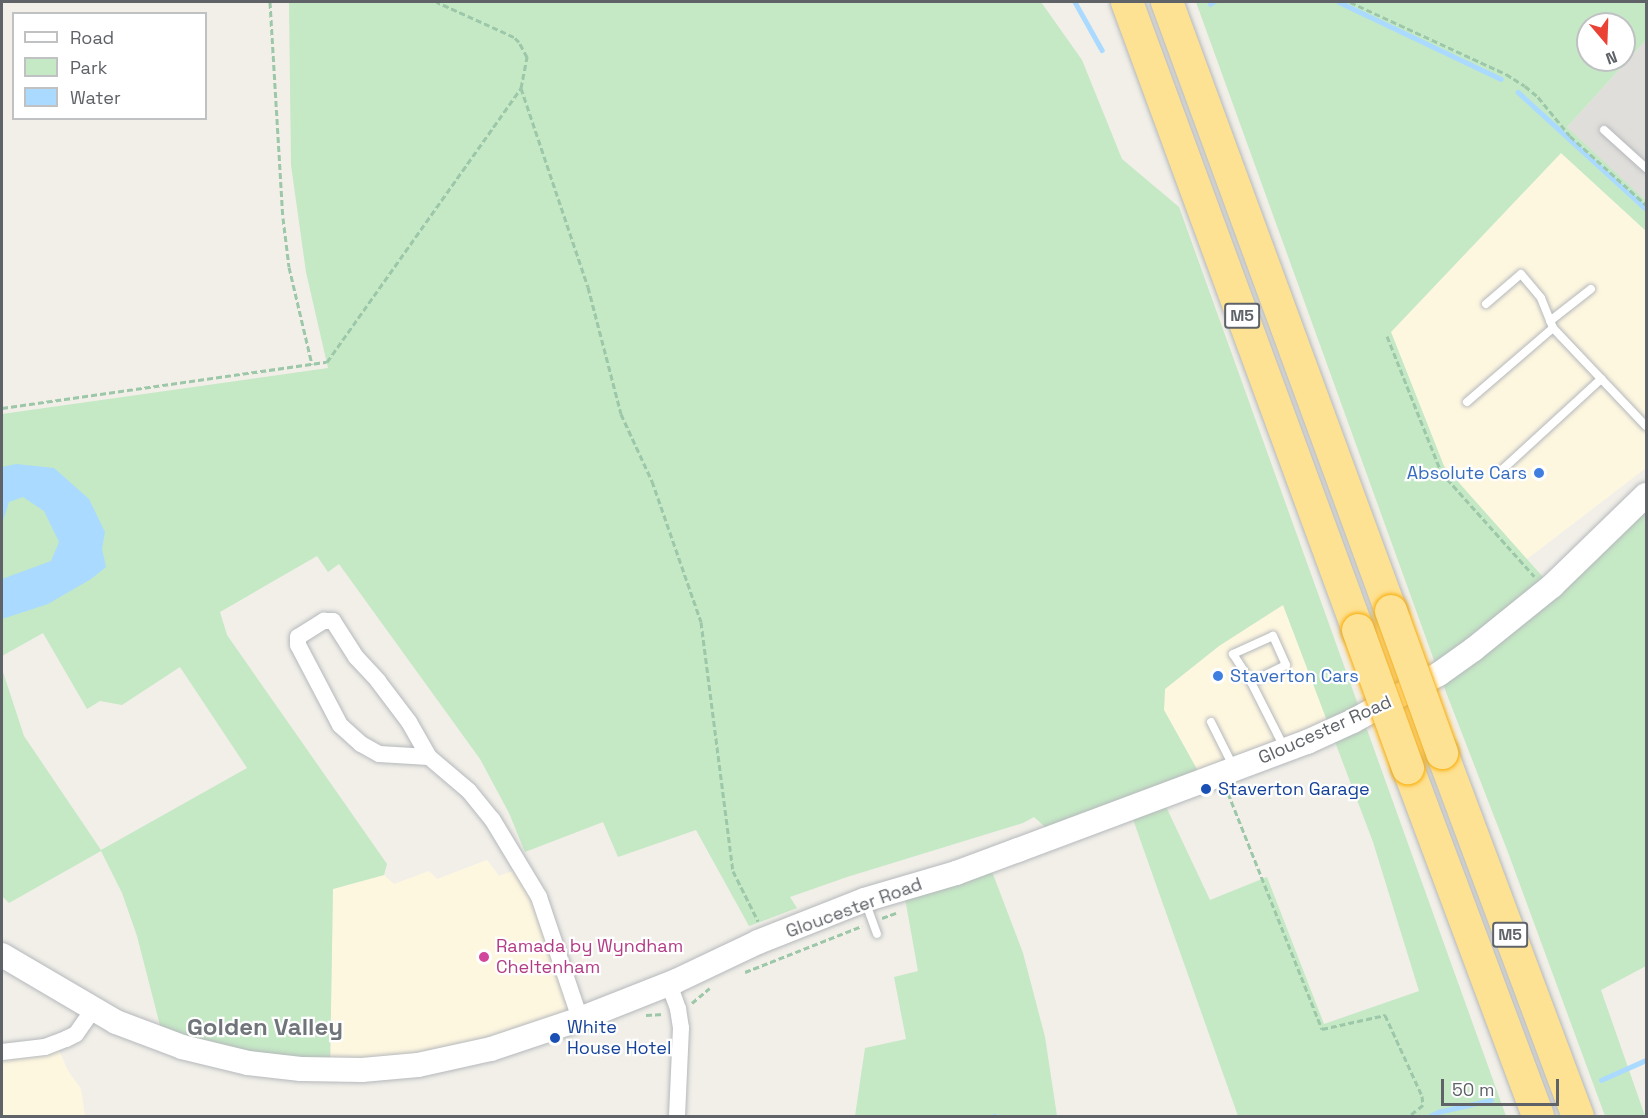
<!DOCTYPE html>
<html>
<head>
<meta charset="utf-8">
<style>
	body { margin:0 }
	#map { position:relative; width:1648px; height:1118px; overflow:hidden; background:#f1efe8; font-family:"Space Grotesk",sans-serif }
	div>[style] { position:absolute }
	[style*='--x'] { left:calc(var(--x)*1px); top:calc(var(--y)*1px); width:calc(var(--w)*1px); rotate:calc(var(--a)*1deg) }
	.commercial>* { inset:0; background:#fef7e0 }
	.industrial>* { inset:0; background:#e0deda }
	.green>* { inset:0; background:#c5e8c5 }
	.water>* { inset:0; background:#aadaff }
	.stream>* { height:4.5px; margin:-2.25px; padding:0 2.25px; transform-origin:2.25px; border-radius:2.25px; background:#aadaff }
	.path>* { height:3px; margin-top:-1.5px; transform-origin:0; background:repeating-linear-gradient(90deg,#9cc7a9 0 6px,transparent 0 9px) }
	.roads { filter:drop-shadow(0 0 2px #b5b8bc) drop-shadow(0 0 2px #b5b8bc) }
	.lane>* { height:8px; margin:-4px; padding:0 4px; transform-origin:4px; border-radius:4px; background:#fff }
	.street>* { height:16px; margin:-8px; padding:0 8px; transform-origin:8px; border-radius:8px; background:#fff }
	.secondary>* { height:24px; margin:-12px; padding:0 12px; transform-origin:12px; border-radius:12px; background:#fff }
	.highway>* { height:32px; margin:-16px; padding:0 16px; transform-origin:16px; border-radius:16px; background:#fde293 }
	.bridges { filter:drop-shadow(0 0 2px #f9ab00) drop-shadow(0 0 2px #f9ab00) }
	.highway-bridge>* { height:32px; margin:-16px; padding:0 16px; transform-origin:16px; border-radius:16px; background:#fde293 }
	.dots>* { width:16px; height:16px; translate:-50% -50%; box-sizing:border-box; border:3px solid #fff; border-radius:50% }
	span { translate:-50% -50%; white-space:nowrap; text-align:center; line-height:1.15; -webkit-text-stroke:4.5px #fff; paint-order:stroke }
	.shield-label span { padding:2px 4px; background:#fff; border:2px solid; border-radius:4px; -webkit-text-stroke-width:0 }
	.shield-label { font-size:16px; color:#5f6368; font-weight:700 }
	.shop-label { font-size:18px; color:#366cbe }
	.right { translate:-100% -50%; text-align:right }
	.left { translate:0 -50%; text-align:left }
	.street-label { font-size:18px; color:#5f6368 }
	.transit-label { font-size:18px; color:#164399 }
	.hotel-label { font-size:18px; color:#b23c85 }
	.district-label { font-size:24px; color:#70757a; font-weight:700 }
	.frame { position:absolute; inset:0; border:3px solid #5f6368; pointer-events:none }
	.legend { position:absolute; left:12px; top:12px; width:195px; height:108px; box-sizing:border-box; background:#fff; border:2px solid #bfc1c3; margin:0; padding:8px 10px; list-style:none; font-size:18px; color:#5f6368 }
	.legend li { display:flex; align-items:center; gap:12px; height:30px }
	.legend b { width:30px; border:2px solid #bfc1c3 }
	.north { position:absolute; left:1576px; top:12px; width:60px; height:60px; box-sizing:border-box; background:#fff; border:2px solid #bfc1c3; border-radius:50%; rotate:161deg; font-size:16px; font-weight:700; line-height:24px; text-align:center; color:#5f6368 }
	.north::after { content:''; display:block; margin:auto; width:21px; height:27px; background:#ea4335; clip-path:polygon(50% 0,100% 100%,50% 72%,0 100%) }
	.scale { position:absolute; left:1441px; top:1079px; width:118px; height:27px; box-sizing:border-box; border:3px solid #5f6368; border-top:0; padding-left:8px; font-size:18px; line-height:21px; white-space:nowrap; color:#5f6368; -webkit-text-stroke:4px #fff; paint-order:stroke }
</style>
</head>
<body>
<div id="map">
	<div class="commercial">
		<div style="clip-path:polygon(1561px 153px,1646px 231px,1646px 468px,1527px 559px,1444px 466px,1391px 332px)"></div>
		<div style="clip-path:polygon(1283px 605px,1332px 731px,1203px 780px,1164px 710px,1165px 689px,1219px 646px)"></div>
		<div style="clip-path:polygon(487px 860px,499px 876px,521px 868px,580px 1019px,491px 1049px,330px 1071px,333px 889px,384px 875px,394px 884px,429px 871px,437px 879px)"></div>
		<div style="clip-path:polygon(56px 1043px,68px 1071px,81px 1089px,85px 1116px,2px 1116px,2px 1052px)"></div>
	</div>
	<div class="industrial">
		<div style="clip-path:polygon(1646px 40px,1646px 201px,1644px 202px,1567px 127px)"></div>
	</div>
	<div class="green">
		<div style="clip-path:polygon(evenodd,289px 2px,1041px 2px,1082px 60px,1122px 159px,1179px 207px,1506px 1116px,1440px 1116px,1437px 1112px,1430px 1116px,1238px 1116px,1129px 808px,1055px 836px,1034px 817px,1023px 823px,847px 877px,790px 897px,797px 908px,749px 926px,696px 830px,618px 857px,603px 822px,525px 852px,509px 813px,480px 759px,339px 564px,328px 572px,317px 556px,220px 612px,227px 635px,387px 864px,384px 875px,333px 889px,330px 1071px,164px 1041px,137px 936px,122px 893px,101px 851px,9px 903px,2px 896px,2px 669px,24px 736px,101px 850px,247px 768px,180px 667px,122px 705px,100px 701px,87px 709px,43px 633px,2px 656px,2px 414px,328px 368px,306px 272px,291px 165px,289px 2px,1283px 605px,1373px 842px,1419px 991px,1324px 1024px,1267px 877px,1210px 900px,1161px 796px,1203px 780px,1164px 710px,1165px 689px,1219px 646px,1283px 605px)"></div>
		<div style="clip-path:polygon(evenodd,1196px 2px,1646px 2px,1646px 40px,1567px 127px,1646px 201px,1646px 231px,1561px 153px,1391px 332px,1444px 466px,1551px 586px,1646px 495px,1646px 966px,1601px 990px,1645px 1116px,1605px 1116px,1509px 855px,1439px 674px,1196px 2px,1588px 24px,1624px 24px,1624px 60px,1588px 60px,1588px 24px)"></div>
		<div style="clip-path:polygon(988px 861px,1023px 953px,1045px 1037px,1057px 1116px,855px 1116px,865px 1048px,906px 1039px,894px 977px,918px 971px,903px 887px)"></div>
	</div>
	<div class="water">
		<div style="clip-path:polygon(16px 464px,54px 468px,89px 499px,105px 532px,102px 549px,106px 567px,91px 579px,48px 604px,2px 619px,2px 579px,51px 561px,59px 542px,44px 511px,23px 497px,9px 502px,2px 524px,2px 467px)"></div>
	</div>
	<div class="stream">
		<div style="--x:1075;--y:2;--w:55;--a:60.6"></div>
		<div style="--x:1339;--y:2;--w:179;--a:25.4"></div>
		<div style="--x:1210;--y:4;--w:4;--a:-34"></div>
		<div style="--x:1518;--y:92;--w:173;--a:42.4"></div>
		<div style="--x:1601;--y:1080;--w:49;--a:-24"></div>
		<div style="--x:994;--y:1116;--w:1;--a:0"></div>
		<div style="--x:1430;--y:1116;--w:9;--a:-27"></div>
		<div style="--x:1438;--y:1112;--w:54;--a:-12.8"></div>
	</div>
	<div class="path">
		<div style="--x:270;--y:2;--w:216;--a:86.6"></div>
		<div style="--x:283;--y:218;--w:49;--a:83"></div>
		<div style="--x:289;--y:267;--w:100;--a:76.7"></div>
		<div style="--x:1350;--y:2;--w:172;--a:24.8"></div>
		<div style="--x:1506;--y:74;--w:22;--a:32"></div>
		<div style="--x:1525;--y:86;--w:17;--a:40"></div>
		<div style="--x:1538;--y:97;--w:50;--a:50.6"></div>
		<div style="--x:1570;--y:136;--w:103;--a:42.2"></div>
		<div style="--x:521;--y:88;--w:210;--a:71.4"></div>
		<div style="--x:588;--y:287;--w:131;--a:75.4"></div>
		<div style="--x:621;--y:414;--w:74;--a:65.2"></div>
		<div style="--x:652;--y:481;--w:149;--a:70.8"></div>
		<div style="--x:701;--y:622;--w:251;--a:82.7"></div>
		<div style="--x:733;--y:871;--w:56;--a:63.4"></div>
		<div style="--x:1387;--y:336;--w:146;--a:68.3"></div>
		<div style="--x:1441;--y:472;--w:140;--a:48.2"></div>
		<div style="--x:2;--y:408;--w:328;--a:-8.1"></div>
		<div style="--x:327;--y:362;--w:336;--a:-54.7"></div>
		<div style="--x:521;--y:88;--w:32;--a:-79"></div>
		<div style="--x:527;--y:57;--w:17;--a:-118"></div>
		<div style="--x:519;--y:42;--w:7;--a:-135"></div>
		<div style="--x:514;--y:37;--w:85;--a:-155.6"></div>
		<div style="--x:1228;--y:793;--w:254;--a:68.3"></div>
		<div style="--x:1322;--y:1029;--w:65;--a:-12.5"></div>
		<div style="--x:1385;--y:1015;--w:89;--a:65.4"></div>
		<div style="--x:1422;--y:1096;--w:9;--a:84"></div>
		<div style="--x:1423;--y:1105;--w:18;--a:142"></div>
		<div style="--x:882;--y:918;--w:15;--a:-20"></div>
		<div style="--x:745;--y:972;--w:126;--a:-21.5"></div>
		<div style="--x:692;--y:1003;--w:23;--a:-40"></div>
		<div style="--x:646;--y:1015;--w:18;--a:-3"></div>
	</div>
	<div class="roads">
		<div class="lane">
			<div style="--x:1604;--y:130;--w:57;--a:42.1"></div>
			<div style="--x:1486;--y:304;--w:46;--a:-40.6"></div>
			<div style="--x:1521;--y:274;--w:31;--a:50"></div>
			<div style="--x:1541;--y:298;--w:32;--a:68"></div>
			<div style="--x:1553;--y:328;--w:135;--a:46.5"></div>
			<div style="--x:1550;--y:321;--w:52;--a:-38"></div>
			<div style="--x:1467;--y:402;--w:113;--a:-40.7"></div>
			<div style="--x:1504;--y:468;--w:132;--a:-42.5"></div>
			<div style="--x:1251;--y:682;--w:39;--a:-26"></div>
			<div style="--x:1286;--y:665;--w:32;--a:-114"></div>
			<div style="--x:1273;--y:636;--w:44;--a:155.8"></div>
			<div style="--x:1233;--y:654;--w:33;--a:57"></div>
			<div style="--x:1251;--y:682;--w:73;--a:63.1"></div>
			<div style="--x:1211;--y:722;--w:49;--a:63.4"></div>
			<div style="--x:865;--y:901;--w:35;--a:70"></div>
		</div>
		<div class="street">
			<div style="--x:429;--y:757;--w:50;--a:-176.6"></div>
			<div style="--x:379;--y:754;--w:21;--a:-151"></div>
			<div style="--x:361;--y:744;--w:28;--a:-138"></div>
			<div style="--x:340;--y:725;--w:90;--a:-117.7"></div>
			<div style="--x:298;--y:645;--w:8;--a:-90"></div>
			<div style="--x:298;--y:637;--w:31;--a:-32"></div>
			<div style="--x:324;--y:621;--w:9;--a:0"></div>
			<div style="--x:333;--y:621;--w:43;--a:57.4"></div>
			<div style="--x:356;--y:657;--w:33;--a:47"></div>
			<div style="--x:378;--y:681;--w:51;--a:52.9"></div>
			<div style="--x:409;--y:722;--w:40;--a:60.3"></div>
			<div style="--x:429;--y:757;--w:52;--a:40.4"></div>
			<div style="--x:469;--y:791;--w:36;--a:51"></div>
			<div style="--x:492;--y:819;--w:91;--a:58.9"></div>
			<div style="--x:539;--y:897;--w:129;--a:71.4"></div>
			<div style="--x:669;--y:984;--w:27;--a:70"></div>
			<div style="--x:678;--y:1009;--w:19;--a:81"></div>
			<div style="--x:681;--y:1028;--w:88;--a:92.6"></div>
			<div style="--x:2;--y:1052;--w:43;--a:-6.6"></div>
			<div style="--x:45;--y:1047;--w:22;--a:-21"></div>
			<div style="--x:66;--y:1039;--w:11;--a:-27"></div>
			<div style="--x:76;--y:1034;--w:29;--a:-55"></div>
		</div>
		<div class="secondary">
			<div style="--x:2;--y:955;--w:132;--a:30.4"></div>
			<div style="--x:116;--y:1022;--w:71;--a:20.7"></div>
			<div style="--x:182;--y:1047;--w:68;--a:13.6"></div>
			<div style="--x:248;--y:1063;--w:53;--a:6.5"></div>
			<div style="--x:301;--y:1069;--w:61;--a:0.9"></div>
			<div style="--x:362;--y:1070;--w:56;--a:-5.1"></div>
			<div style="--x:418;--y:1065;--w:75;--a:-12.4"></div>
			<div style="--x:491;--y:1049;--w:94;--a:-18.6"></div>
			<div style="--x:580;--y:1019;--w:103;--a:-21.6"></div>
			<div style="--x:676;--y:981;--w:91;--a:-25.4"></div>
			<div style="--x:758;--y:942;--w:114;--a:-21.6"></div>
			<div style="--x:864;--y:900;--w:96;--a:-16.4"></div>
			<div style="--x:956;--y:873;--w:66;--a:-20.4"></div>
			<div style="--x:1018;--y:850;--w:309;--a:-20.5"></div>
			<div style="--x:1307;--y:742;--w:51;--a:-24.5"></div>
			<div style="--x:1353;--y:721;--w:98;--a:-28.7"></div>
			<div style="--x:1439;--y:674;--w:43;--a:-35.5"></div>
			<div style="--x:1474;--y:649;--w:100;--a:-38.9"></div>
			<div style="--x:1552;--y:586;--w:131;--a:-44.1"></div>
		</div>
		<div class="highway">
			<div style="--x:1127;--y:2;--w:669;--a:69.8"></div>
			<div style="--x:1167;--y:2;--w:649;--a:69.81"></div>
			<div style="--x:1442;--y:753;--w:388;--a:69.5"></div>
			<div style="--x:1408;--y:768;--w:371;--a:69.5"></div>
		</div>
	</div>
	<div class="bridges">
		<div class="highway-bridge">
			<div style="--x:1391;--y:611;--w:151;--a:70.2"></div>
			<div style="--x:1358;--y:630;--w:147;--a:70.1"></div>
		</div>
	</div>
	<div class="dots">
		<div style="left:1539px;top:473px;background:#3f7fe0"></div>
		<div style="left:1218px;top:676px;background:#3f7fe0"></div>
		<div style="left:1206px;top:789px;background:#1a4fb4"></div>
		<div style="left:484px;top:957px;background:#d1479c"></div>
		<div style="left:555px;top:1038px;background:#1a4fb4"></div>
	</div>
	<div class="shield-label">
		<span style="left:1242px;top:316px">M5</span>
		<span style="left:1510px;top:935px">M5</span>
	</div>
	<div class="shop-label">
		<span class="right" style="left:1527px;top:473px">Absolute Cars</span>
		<span class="left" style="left:1230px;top:676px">Staverton Cars</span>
	</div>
	<div class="street-label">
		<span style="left:1325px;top:730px;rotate:-24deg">Gloucester Road</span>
		<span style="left:854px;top:908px;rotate:-20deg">Gloucester Road</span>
	</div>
	<div class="transit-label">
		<span class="left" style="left:1218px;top:789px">Staverton Garage</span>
		<span class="left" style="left:567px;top:1038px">White<br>House Hotel</span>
	</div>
	<div class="hotel-label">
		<span class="left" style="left:496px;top:957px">Ramada by Wyndham<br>Cheltenham</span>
	</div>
	<div class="district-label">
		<span style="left:265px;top:1027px">Golden Valley</span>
	</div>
	<div class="frame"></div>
	<ul class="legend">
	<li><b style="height:8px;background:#fff"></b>Road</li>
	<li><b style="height:16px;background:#c5e8c5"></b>Park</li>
	<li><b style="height:16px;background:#aadaff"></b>Water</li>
	</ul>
	<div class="north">N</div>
	<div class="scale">50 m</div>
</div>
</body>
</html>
